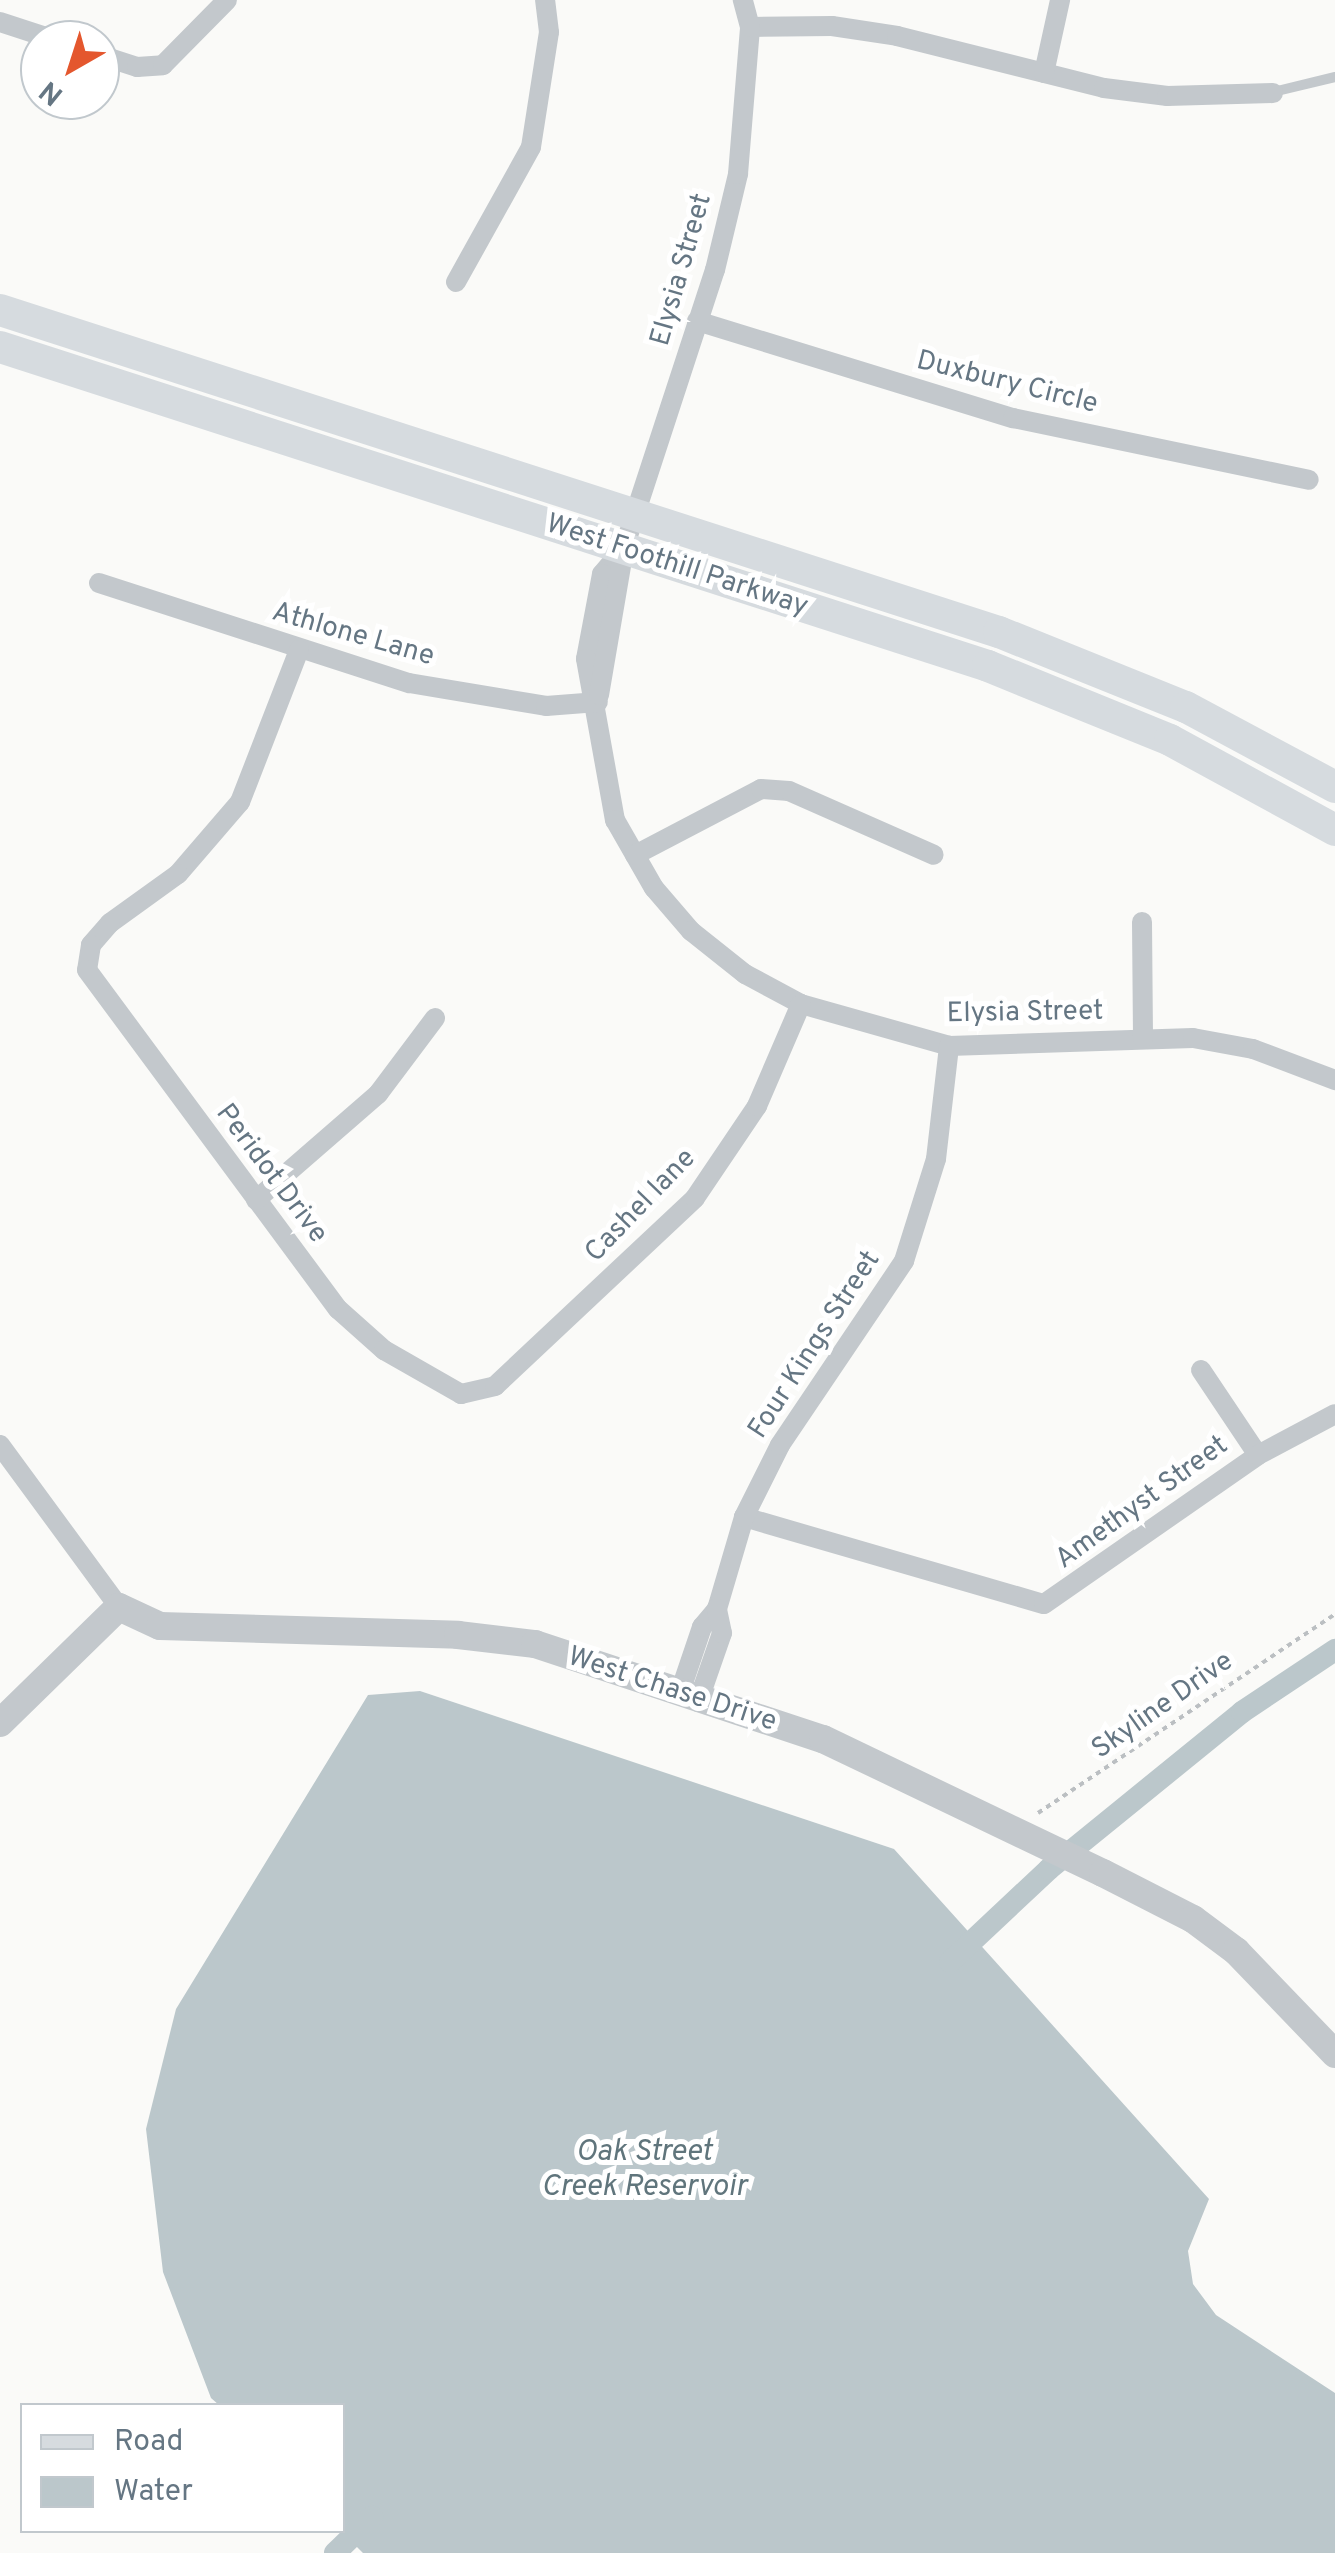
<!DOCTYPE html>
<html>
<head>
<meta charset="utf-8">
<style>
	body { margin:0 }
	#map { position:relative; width:1335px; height:2553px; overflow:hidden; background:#fafaf8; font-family:Overpass,sans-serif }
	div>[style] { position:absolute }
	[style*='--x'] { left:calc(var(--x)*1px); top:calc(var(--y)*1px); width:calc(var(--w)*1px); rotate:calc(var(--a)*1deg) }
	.water>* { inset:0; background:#bbc7cb }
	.canal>* { height:22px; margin:-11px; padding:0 11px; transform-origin:11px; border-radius:11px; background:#bbc7cb }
	.path>* { height:4px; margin-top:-2px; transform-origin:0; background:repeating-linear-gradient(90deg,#bbbfc2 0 5px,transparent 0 10px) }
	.service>* { height:10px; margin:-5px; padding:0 5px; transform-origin:5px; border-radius:5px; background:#c3c8cc }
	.minor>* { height:20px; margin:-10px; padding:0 10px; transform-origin:10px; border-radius:10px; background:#c3c8cc }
	.tertiary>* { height:28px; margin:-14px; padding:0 14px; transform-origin:14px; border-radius:14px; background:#c3c8cc }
	.primary>* { height:32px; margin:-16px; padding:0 16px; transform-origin:16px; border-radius:16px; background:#d6dbdf }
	span { translate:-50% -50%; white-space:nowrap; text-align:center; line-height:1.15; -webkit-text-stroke:10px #fff; paint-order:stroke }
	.street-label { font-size:28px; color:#657683 }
	.water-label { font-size:30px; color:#60757c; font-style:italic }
	.legend { position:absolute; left:20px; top:2403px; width:325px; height:130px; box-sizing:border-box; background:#fff; border:2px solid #c1c8cd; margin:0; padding:12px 18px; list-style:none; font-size:30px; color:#657683 }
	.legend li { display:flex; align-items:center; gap:20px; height:50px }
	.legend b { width:50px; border:2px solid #c1c8cd }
	.north { position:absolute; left:20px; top:20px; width:100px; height:100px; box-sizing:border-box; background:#fff; border:2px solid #c1c8cd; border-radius:50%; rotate:219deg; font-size:28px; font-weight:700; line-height:40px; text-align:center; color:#657683 }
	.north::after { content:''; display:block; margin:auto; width:35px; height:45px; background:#e4572e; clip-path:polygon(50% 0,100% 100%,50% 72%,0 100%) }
</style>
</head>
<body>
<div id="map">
	<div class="water">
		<div style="clip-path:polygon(420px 1691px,894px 1849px,1209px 2199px,1188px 2251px,1193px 2284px,1216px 2315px,1335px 2393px,1335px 2553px,363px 2553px,341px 2531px,342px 2406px,219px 2405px,211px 2398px,163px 2272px,146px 2129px,176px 2009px,368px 1695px)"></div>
	</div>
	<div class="canal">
		<div style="--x:950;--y:1962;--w:136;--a:-43.2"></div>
		<div style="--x:1049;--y:1869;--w:249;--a:-39.1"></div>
		<div style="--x:1242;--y:1712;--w:112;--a:-33.7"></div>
		<div style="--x:335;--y:2553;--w:52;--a:-44.2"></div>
	</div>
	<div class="path">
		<div style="--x:1038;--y:1813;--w:358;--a:-33.8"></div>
	</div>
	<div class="service">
		<div style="--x:1273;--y:92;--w:64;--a:-13.6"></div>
	</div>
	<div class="minor">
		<div style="--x:0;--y:22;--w:58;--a:18.1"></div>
		<div style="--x:750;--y:27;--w:82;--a:-0.7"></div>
		<div style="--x:832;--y:26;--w:66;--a:8.7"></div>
		<div style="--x:897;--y:36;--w:213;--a:14.1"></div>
		<div style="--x:1104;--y:88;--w:64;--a:7.2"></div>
		<div style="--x:1167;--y:96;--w:106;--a:-1.6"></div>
		<div style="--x:100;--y:55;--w:39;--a:18"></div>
		<div style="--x:137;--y:67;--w:26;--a:-4"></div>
		<div style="--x:163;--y:65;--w:91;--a:-45.4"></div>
		<div style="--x:1044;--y:73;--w:75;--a:-77.6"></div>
		<div style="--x:456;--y:282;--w:154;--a:-60.9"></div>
		<div style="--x:531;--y:147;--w:116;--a:-81.1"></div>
		<div style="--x:549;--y:32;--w:32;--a:-97"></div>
		<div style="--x:697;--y:321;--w:331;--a:17.1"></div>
		<div style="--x:1013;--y:418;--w:302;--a:11.8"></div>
		<div style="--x:624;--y:548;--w:34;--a:130"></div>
		<div style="--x:602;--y:574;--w:86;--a:100.7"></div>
		<div style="--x:586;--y:659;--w:164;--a:79.8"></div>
		<div style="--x:615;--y:820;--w:78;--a:60.2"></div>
		<div style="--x:654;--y:888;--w:57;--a:49.3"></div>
		<div style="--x:691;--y:931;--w:69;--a:38.5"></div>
		<div style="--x:745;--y:974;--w:64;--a:28.2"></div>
		<div style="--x:801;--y:1004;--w:154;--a:15.8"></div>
		<div style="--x:949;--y:1046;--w:244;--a:-1.9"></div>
		<div style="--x:1193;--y:1038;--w:61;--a:10.4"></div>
		<div style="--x:1253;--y:1049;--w:88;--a:20.7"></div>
		<div style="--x:99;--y:583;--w:326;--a:17.9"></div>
		<div style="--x:409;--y:683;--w:139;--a:9.5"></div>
		<div style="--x:546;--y:706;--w:52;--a:-4.4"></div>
		<div style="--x:299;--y:650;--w:163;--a:111.2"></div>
		<div style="--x:240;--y:802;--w:95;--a:130.7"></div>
		<div style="--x:178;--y:874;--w:84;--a:144.2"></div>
		<div style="--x:110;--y:923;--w:29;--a:131"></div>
		<div style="--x:91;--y:945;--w:25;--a:99"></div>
		<div style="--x:87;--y:970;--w:422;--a:53.5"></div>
		<div style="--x:338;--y:1309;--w:62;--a:41.7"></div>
		<div style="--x:384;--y:1350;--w:89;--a:29.7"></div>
		<div style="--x:461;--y:1394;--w:35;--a:-13"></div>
		<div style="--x:495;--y:1386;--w:274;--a:-43.2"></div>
		<div style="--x:695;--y:1198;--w:111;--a:-56"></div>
		<div style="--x:757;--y:1106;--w:111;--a:-66.7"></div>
		<div style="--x:599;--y:695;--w:149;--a:-80.3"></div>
		<div style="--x:624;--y:548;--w:293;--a:-71.9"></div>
		<div style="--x:715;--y:270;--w:99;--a:-76.5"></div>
		<div style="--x:738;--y:174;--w:147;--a:-85.3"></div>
		<div style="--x:750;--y:27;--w:28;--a:-105"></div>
		<div style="--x:635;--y:855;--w:142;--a:-27.6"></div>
		<div style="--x:761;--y:789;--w:28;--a:4"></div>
		<div style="--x:789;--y:791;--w:158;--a:23.8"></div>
		<div style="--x:1142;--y:922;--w:116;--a:89.5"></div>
		<div style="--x:256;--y:1200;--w:162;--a:-41"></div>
		<div style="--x:378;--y:1094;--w:95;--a:-53.1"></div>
		<div style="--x:1201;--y:1370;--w:102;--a:56.2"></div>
		<div style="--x:0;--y:1445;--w:201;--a:53.7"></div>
		<div style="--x:744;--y:1517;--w:312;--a:16.2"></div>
		<div style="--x:1044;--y:1604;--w:261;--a:-34.8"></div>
		<div style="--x:1258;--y:1455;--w:87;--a:-28"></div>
		<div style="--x:679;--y:1695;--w:72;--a:-71.3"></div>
		<div style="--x:702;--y:1627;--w:23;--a:-50"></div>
		<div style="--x:717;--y:1609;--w:96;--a:-73.6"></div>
		<div style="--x:744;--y:1517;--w:80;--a:-63.4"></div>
		<div style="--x:780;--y:1445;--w:222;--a:-56"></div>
		<div style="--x:904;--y:1261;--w:107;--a:-72.6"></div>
		<div style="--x:936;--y:1159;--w:114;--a:-83.4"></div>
		<div style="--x:698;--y:1702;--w:73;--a:-70.8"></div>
		<div style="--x:722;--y:1633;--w:25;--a:-102"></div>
	</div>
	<div class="tertiary">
		<div style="--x:0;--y:1723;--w:166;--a:-44.3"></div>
		<div style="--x:119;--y:1607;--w:45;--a:24.9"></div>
		<div style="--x:160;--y:1626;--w:298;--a:1.7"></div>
		<div style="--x:458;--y:1635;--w:78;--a:6.7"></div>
		<div style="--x:535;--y:1644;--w:303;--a:18.3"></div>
		<div style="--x:823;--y:1739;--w:310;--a:25.6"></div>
		<div style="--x:1103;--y:1873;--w:101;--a:27.1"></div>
		<div style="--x:1193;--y:1919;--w:54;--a:36.7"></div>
		<div style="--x:1236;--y:1951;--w:143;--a:46.1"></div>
	</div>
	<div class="primary">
		<div style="--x:0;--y:310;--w:1050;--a:17.87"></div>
		<div style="--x:999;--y:632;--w:201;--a:21.9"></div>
		<div style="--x:1186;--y:707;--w:169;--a:28.2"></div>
		<div style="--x:0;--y:347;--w:1038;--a:17.89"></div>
		<div style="--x:988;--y:666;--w:196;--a:22.1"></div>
		<div style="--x:1170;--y:740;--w:188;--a:28.6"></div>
	</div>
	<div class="street-label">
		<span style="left:682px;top:270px;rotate:-74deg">Elysia Street</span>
		<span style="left:1007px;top:383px;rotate:14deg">Duxbury Circle</span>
		<span style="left:677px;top:566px;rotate:18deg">West Foothill Parkway</span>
		<span style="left:353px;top:635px;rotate:16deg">Athlone Lane</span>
		<span style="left:1025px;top:1013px;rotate:-1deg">Elysia Street</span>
		<span style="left:271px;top:1174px;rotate:53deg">Peridot Drive</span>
		<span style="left:641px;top:1206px;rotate:-46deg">Cashel lane</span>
		<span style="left:815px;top:1345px;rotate:-57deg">Four Kings Street</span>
		<span style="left:1142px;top:1503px;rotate:-36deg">Amethyst Street</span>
		<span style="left:672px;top:1690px;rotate:18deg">West Chase Drive</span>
		<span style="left:1163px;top:1706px;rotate:-35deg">Skyline Drive</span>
	</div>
	<div class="water-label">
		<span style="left:644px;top:2170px">Oak Street<br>Creek Reservoir</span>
	</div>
	<ul class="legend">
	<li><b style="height:12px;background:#d6dbdf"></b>Road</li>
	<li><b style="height:28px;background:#bbc7cb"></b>Water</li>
	</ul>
	<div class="north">N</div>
</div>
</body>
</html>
